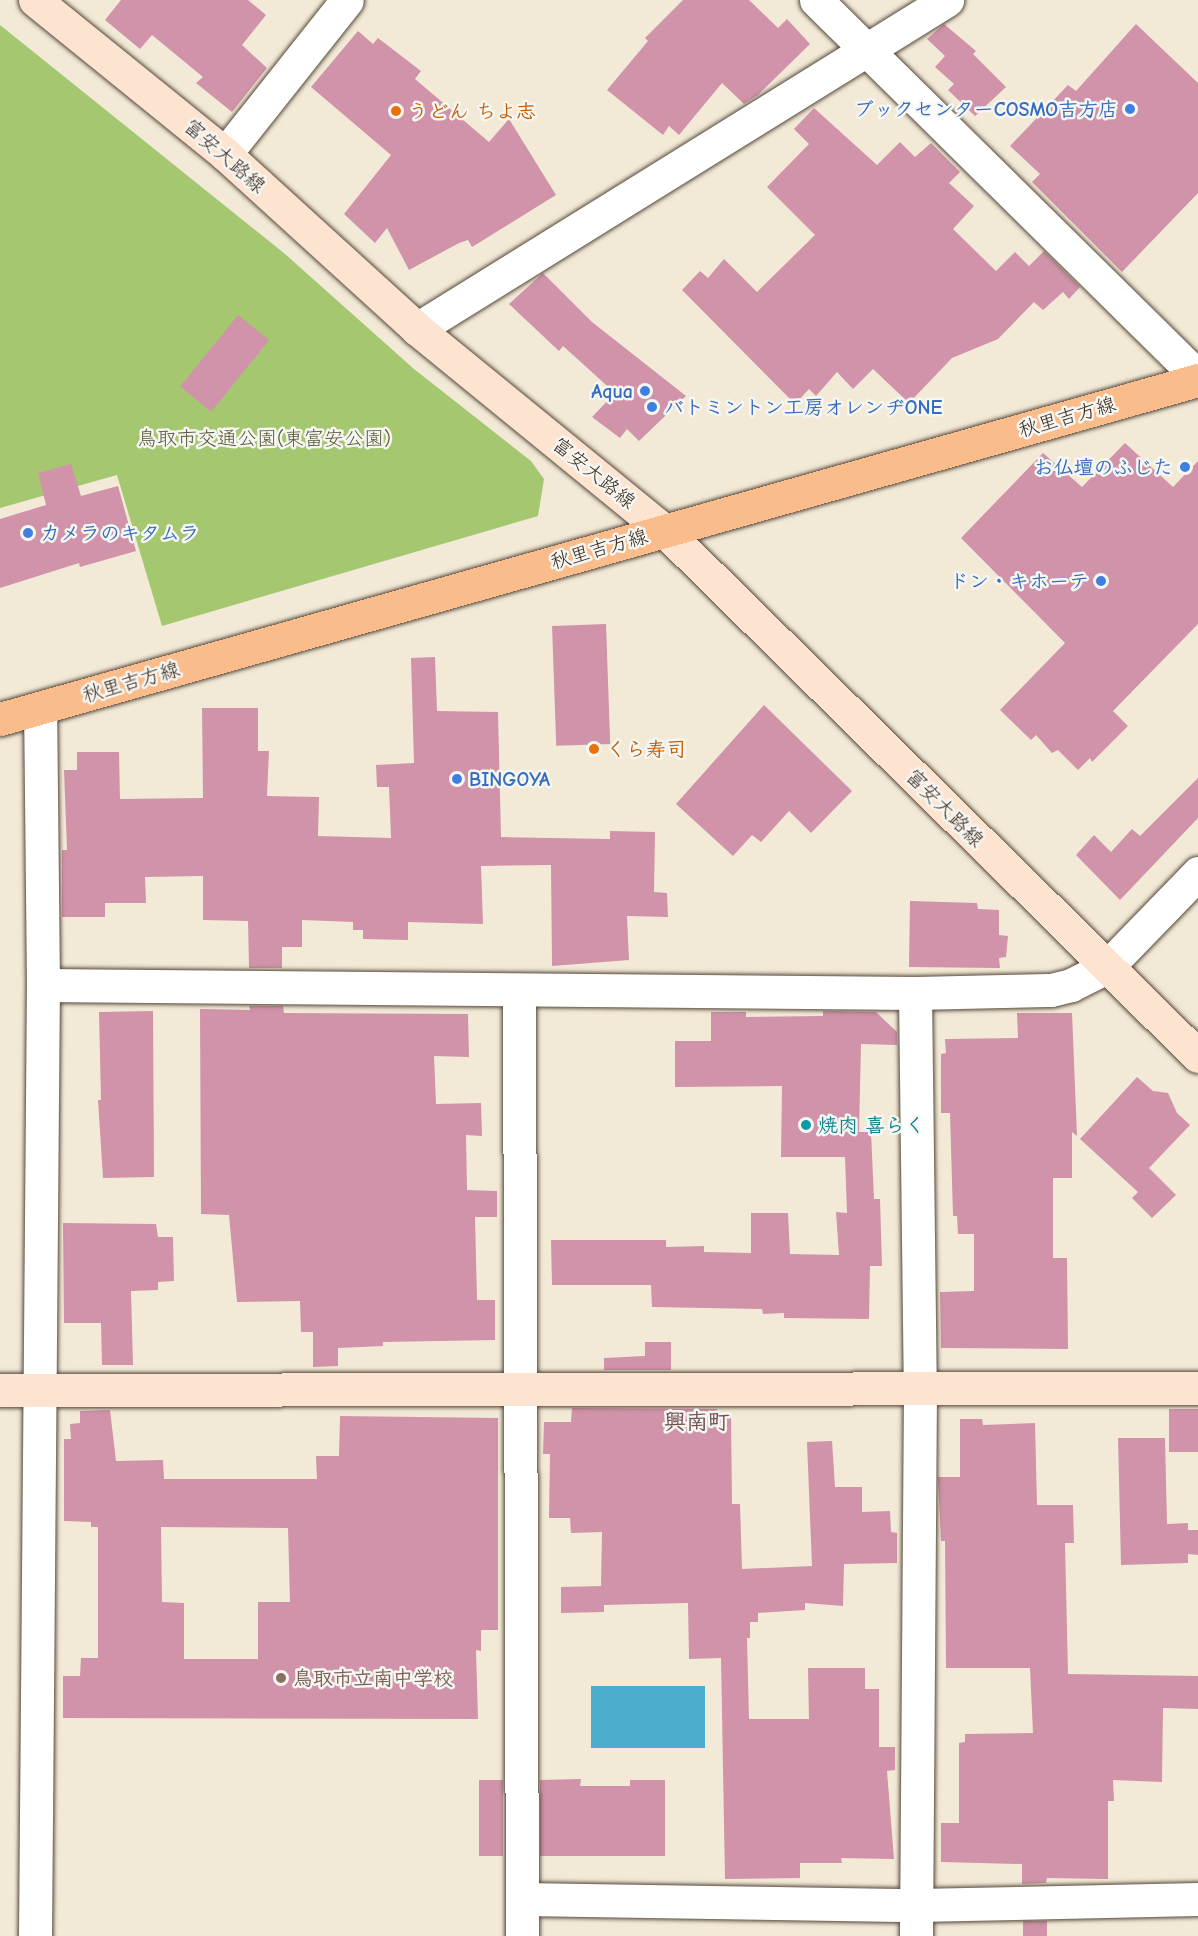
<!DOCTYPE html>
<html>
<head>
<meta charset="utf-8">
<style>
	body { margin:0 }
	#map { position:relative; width:1198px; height:1936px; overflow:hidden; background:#f2ead7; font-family:"Comic Neue","Klee One",sans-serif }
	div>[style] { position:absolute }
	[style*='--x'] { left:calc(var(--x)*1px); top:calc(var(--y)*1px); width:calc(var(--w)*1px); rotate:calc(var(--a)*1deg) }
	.green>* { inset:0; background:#a4c770 }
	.water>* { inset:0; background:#4caecb; transform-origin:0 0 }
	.building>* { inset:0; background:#d093a9; transform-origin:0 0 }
	.roads { filter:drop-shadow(0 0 2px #56473a) drop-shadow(0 0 2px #56473a) }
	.street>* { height:33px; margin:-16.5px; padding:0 16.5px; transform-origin:16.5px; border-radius:16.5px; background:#fff }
	.secondary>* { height:33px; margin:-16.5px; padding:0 16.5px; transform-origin:16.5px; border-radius:16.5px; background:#fde4d1 }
	.primary>* { height:33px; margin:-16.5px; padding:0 16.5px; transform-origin:16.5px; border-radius:16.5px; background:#fabc8b }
	.dots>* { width:16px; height:16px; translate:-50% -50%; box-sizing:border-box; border:3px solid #f6f6f2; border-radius:50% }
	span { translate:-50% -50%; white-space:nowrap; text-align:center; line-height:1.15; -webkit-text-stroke:5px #f6f6f2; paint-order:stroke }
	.shop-label { font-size:20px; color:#366cbe; font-weight:700 }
	.right { translate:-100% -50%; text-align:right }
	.left { translate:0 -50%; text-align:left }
	.food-label { font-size:20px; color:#c56008; font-weight:700 }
	.street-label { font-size:20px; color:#3b2a1e }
	.park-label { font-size:20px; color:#5a5937 }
	.culture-label { font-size:20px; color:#0d838f; font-weight:700 }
	.education-label { font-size:20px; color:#785e54; font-weight:700 }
	.quarter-label { font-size:22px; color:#6f4f4f; font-weight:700 }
</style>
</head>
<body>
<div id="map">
	<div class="green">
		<div style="clip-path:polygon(0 25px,285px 254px,414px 369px,531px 461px,544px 479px,538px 516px,162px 626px,117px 475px,0 508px)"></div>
	</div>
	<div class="water">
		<div style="left:591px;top:1686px;width:114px;height:62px"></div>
	</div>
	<div class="building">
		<div style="clip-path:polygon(121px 0,248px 0,266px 15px,242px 45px,267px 68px,232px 112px,196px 83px,203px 77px,152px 35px,140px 49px,105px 20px)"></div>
		<div style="clip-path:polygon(683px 0,749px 0,778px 28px,787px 19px,810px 44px,758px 95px,744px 104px,722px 83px,679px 135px,669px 126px,663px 135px,607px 90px,648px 41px,645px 38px)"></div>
		<div style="clip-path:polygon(944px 24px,976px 51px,973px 54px,1006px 87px,975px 116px,948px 90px,954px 84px,935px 67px,945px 56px,927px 39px)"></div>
		<div style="clip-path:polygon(1136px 24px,1198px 83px,1198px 193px,1122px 272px,1032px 182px,1040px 174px,1010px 146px,1068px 85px,1076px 91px)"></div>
		<div style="clip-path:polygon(358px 31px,373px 44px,378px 38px,421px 71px,415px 79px,489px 142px,509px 119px,556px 195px,472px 247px,468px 240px,459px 243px,409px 270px,387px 228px,375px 243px,344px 214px,391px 155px,311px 87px)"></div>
		<div style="clip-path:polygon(814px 108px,877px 165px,900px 142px,915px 157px,931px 143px,960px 172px,949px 183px,974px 206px,953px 229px,996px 271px,1015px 252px,1029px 266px,1044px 251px,1080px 287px,1069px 299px,1063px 292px,1043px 310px,1034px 302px,998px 339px,952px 358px,909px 403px,873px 369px,853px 389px,837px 372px,816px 396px,809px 389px,795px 404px,682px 290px,700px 271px,708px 278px,724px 259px,757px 292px,815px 235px,767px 187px,809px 144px,794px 129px)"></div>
		<div style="clip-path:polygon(543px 273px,592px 322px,686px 396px,639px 441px,627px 429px,620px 438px,592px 417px,615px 393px,563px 346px,559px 351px,509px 304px)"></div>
		<div style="left:238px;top:315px;width:40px;height:92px;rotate:39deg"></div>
		<div style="clip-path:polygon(1125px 443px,1173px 487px,1198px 461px,1198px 624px,1113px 711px,1128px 726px,1092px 762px,1090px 758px,1078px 770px,1058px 750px,1052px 753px,1036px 735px,1031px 740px,1000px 710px,1065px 643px,961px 538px,1043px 453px,1082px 487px)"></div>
		<div style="clip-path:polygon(71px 464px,81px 496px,118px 486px,136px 551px,80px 567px,79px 563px,0 588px,0 519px,46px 505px,38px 473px)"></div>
		<div style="left:606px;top:624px;width:120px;height:54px;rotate:88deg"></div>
		<div style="clip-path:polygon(435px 657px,437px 711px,498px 712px,501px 837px,610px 839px,610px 831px,655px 832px,654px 892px,667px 893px,668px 917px,627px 916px,629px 960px,552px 966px,551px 865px,481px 866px,483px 924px,408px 922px,408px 940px,363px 939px,363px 930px,353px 930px,353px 922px,302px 920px,302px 947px,282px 947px,282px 968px,249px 968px,248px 921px,203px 920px,203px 876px,145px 877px,146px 903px,105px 903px,105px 917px,62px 917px,62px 850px,67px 850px,64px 770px,77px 770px,77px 752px,119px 752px,120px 799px,203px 798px,202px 708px,258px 708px,258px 751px,269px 751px,267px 796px,319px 797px,318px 836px,391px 838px,389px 787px,377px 787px,376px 765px,414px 763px,411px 658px)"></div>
		<div style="clip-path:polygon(764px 705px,852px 791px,811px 833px,789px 811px,761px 842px,752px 835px,733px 856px,676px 804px)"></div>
		<div style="clip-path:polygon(1198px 778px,1198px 818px,1120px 900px,1076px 855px,1094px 835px,1111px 852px,1132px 829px,1140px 836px)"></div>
		<div style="clip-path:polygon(910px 901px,977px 903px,978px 909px,999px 910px,999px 935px,1008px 936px,1006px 957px,999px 958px,1000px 968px,909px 967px)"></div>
		<div style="clip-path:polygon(249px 1006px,283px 1006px,284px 1013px,468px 1014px,469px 1057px,434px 1056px,436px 1104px,481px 1103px,482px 1136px,466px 1135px,467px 1190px,497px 1191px,497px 1217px,475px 1217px,477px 1300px,495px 1300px,495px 1340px,383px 1342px,383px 1346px,338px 1348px,338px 1366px,313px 1367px,313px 1332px,301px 1332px,300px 1301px,237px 1302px,229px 1215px,201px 1214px,200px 1009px,250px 1010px)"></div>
		<div style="clip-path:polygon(153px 1011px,154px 1177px,103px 1178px,98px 1100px,101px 1100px,99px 1012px)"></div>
		<div style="clip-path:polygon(823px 1011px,876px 1012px,897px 1032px,897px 1045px,861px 1044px,859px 1132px,871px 1132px,874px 1199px,880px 1199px,882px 1266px,870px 1266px,869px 1319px,784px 1318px,784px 1313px,763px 1314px,762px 1309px,652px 1307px,651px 1285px,552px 1285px,551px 1240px,666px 1240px,666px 1247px,704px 1246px,704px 1252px,751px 1253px,751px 1213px,788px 1213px,790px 1254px,839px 1255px,836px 1212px,847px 1213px,845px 1157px,781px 1157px,782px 1086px,675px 1087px,675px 1041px,711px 1041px,711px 1012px,746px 1012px,746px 1017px,823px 1016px)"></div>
		<div style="clip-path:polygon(1017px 1013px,1072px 1013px,1077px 1136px,1072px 1132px,1072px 1178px,1053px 1178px,1053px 1258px,1067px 1258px,1068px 1349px,941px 1348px,940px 1292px,974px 1291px,974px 1234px,958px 1234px,957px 1216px,953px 1216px,950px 1113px,941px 1113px,941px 1054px,946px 1053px,945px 1039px,1018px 1038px)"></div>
		<div style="clip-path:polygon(1137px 1077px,1153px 1091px,1168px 1093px,1177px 1113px,1190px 1125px,1149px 1168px,1176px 1195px,1152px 1218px,1132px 1198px,1138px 1192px,1080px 1139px)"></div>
		<div style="clip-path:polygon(63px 1223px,156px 1224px,158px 1237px,173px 1237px,174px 1281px,158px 1282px,158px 1290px,131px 1291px,133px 1365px,102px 1365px,101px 1323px,64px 1323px)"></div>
		<div style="clip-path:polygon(645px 1342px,671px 1342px,671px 1370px,604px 1370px,604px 1358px,645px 1356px)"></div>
		<div style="clip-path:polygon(572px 1408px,717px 1409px,718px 1414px,731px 1414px,732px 1504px,740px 1504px,742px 1569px,812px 1566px,807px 1442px,832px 1441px,835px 1487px,862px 1487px,862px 1512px,890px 1511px,891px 1532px,897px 1533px,897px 1563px,844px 1564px,843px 1606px,805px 1603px,805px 1610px,758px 1613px,758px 1622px,750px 1622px,750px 1638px,747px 1638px,749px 1719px,809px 1719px,808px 1668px,865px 1668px,865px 1689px,879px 1689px,879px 1747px,895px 1747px,895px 1770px,887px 1771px,894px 1859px,841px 1858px,842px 1863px,800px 1863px,800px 1878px,725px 1879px,721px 1658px,689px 1659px,688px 1603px,604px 1605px,604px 1612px,561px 1613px,561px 1587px,601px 1586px,602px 1532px,571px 1533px,570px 1518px,549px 1518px,550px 1454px,543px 1454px,544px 1422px,571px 1422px)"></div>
		<div style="left:1169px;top:1409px;width:29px;height:43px"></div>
		<div style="clip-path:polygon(evenodd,110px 1410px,116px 1461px,163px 1460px,164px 1479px,317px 1479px,316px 1456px,339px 1456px,340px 1416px,498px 1418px,498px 1630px,481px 1630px,481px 1651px,476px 1650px,478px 1719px,63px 1718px,63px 1676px,80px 1676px,81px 1658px,98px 1658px,98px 1527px,91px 1527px,91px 1522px,64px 1521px,64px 1439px,71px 1439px,70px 1424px,80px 1423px,80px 1411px,110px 1410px,161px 1527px,288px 1528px,290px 1602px,258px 1602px,258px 1659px,184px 1659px,184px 1603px,162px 1602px,161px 1527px)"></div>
		<div style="clip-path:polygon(960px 1419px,982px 1419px,983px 1425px,1035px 1423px,1037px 1505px,1073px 1505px,1074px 1543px,1065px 1543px,1068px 1674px,1198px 1676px,1198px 1709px,1163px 1708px,1162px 1782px,1113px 1780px,1114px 1801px,1108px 1801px,1108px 1879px,1047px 1878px,1046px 1883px,1022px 1884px,1022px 1864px,941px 1862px,941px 1823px,959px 1823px,959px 1743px,965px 1742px,965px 1734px,1033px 1733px,1030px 1668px,946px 1668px,945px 1541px,941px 1541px,938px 1477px,960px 1477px)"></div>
		<div style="clip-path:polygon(1118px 1438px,1165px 1438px,1167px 1524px,1188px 1523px,1188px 1530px,1198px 1530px,1198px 1555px,1188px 1554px,1188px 1563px,1121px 1565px)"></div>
		<div style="clip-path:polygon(581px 1779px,580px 1786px,630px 1786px,630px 1780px,665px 1780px,665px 1856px,540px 1856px,540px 1780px)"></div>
		<div style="left:503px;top:1780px;width:76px;height:24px;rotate:90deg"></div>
		<div style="left:1023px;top:1921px;width:24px;height:15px"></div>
	</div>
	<div class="roads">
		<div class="street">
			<div style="--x:816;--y:0;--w:537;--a:44.62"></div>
			<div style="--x:225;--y:154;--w:196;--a:-51.6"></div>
			<div style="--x:417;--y:329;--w:624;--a:-31.83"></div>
			<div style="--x:43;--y:985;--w:872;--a:0.53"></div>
			<div style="--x:915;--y:993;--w:136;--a:-1.3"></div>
			<div style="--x:1051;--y:990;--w:21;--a:-14"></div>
			<div style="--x:1071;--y:985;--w:40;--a:-26.6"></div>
			<div style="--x:1107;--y:967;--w:131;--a:-45.9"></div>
			<div style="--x:519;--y:991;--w:945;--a:89.82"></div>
			<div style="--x:915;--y:993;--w:396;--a:89.3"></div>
			<div style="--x:920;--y:1389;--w:547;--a:90.42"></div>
			<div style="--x:522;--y:1899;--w:394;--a:0.9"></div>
			<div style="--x:916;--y:1905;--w:282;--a:-1.2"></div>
			<div style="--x:35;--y:1936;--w:951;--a:-89.52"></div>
			<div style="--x:43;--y:985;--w:277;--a:-90.6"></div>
		</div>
		<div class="secondary">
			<div style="--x:35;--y:0;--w:245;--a:39"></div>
			<div style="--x:225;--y:154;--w:260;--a:42.3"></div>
			<div style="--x:417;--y:329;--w:320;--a:39.2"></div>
			<div style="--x:665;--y:531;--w:748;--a:44.57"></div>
			<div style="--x:0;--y:1390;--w:1198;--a:-0.1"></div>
		</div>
		<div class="primary">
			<div style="--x:0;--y:719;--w:1245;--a:-15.8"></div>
		</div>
	</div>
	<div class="dots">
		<div style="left:1130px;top:109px;background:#3f7fe0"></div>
		<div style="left:396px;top:111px;background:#e8710a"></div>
		<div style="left:645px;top:391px;background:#3f7fe0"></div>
		<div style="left:652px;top:407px;background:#3f7fe0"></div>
		<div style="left:1185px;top:467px;background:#3f7fe0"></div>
		<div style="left:28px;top:533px;background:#3f7fe0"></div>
		<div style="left:1101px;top:581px;background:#3f7fe0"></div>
		<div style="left:594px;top:749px;background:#e8710a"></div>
		<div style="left:457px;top:779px;background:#3f7fe0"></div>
		<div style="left:806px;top:1125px;background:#0f9aa8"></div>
		<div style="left:281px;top:1678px;background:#8d6e63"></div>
	</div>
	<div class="shop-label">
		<span class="right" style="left:1118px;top:109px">ブックセンターCOSMO吉方店</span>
		<span class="right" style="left:633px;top:391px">Aqua</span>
		<span class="left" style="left:664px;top:407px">バトミントン工房オレンヂONE</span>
		<span class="right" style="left:1173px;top:467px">お仏壇のふじた</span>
		<span class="left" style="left:40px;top:533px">カメラのキタムラ</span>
		<span class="right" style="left:1089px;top:581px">ドン・キホーテ</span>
		<span class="left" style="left:469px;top:779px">BINGOYA</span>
	</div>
	<div class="food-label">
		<span class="left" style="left:408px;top:111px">うどん ちよ志</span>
		<span class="left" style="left:606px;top:749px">くら寿司</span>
	</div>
	<div class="street-label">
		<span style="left:225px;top:156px;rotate:41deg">富安大路線</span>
		<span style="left:1067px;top:417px;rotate:-16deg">秋里吉方線</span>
		<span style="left:594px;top:473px;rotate:39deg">富安大路線</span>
		<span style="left:599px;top:549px;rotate:-16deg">秋里吉方線</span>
		<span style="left:131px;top:682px;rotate:-16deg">秋里吉方線</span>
		<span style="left:945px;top:808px;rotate:45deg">富安大路線</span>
	</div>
	<div class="park-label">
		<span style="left:264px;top:438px">鳥取市交通公園(東富安公園)</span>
	</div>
	<div class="culture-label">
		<span class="left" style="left:818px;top:1125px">焼肉 喜らく</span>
	</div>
	<div class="education-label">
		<span class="left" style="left:293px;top:1678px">鳥取市立南中学校</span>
	</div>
	<div class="quarter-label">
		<span style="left:697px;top:1423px">興南町</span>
	</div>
</div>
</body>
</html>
